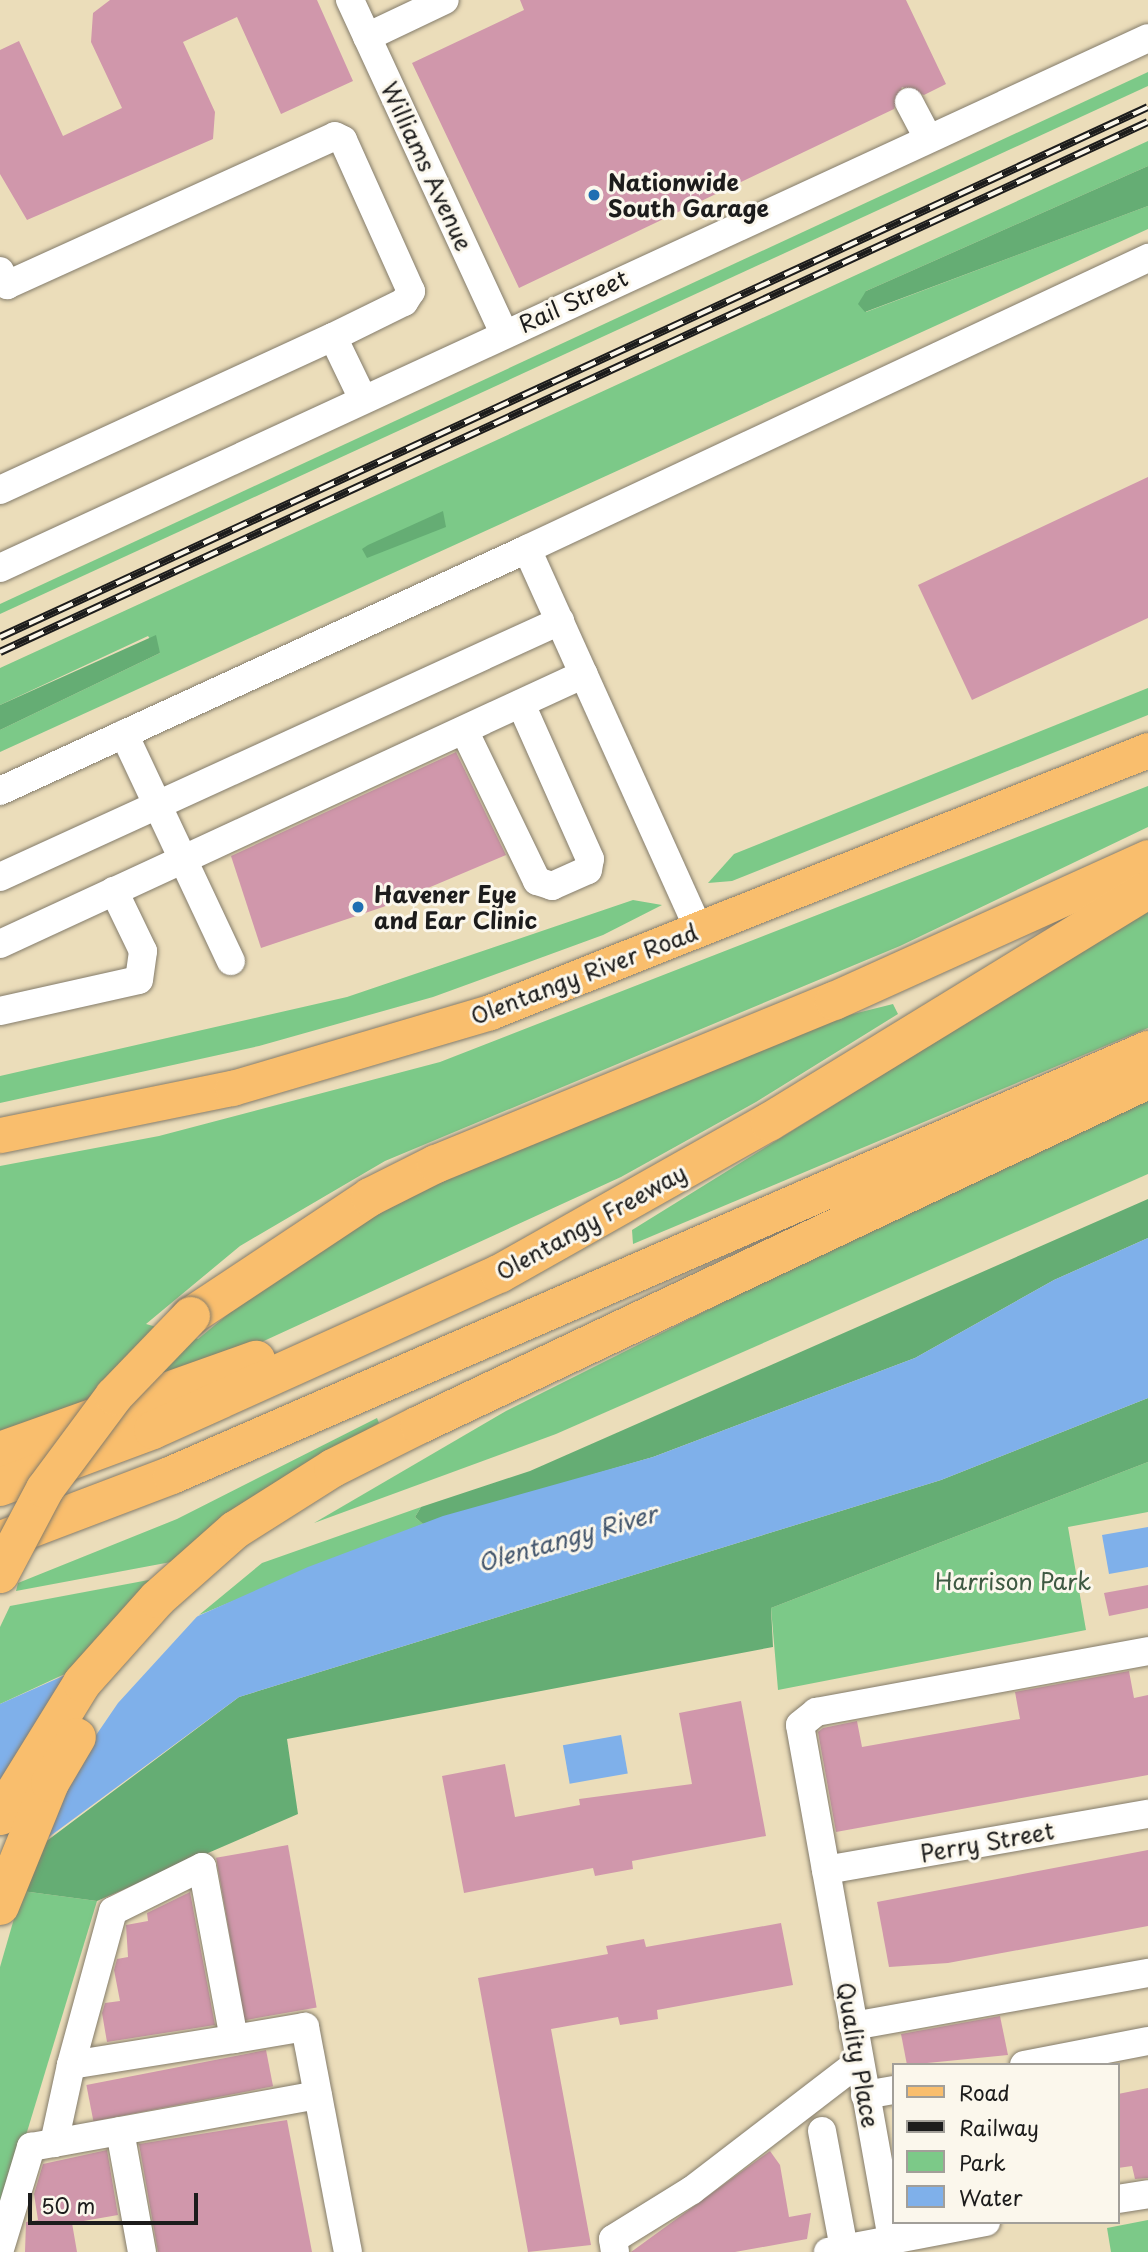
<!DOCTYPE html>
<html>
<head>
<meta charset="utf-8">
<style>
	body { margin:0 }
	#map { position:relative; width:1148px; height:2252px; overflow:hidden; background:#ebddba; font-family:"Playpen Sans",sans-serif }
	div>[style] { position:absolute }
	[style*='--x'] { left:calc(var(--x)*1px); top:calc(var(--y)*1px); width:calc(var(--w)*1px); rotate:calc(var(--a)*1deg) }
	.green>* { inset:0; background:#7cc988 }
	.forest>* { inset:0; background:#65ad74 }
	.water>* { inset:0; background:#7fb0ea; transform-origin:0 0 }
	.pier>* { inset:0; background:#ebddba }
	.building>* { inset:0; background:#d097ab; transform-origin:0 0 }
	.roads { filter:drop-shadow(0 0 2px #847c6b) drop-shadow(0 0 2px #847c6b) }
	.minor>* { height:28px; margin:-14px; padding:0 14px; transform-origin:14px; border-radius:14px; background:#fff }
	.major>* { height:35px; margin:-17.5px; padding:0 17.5px; transform-origin:17.5px; border-radius:17.5px; background:#f9be6d }
	.highway>* { height:38px; margin:-19px; padding:0 19px; transform-origin:19px; border-radius:19px; background:#f9be6d }
	.rail>* { height:8px; margin-top:-4px; transform-origin:0; background:repeating-linear-gradient(90deg,#fbf7ec 0 16px,#1c1c1c 0 32px); box-sizing:border-box; border-block:2px solid #1c1c1c }
	.bridges { filter:drop-shadow(0 0 2px #847c6b) drop-shadow(0 0 2px #847c6b) }
	.highway-bridge>* { height:38px; margin:-19px; padding:0 19px; transform-origin:19px; border-radius:19px; background:#f9be6d }
	.dots>* { width:19px; height:19px; translate:-50% -50%; box-sizing:border-box; border:4px solid #fbf7ec; border-radius:50% }
	span { translate:-50% -50%; white-space:nowrap; text-align:center; line-height:1.15; -webkit-text-stroke:6px #fbf7ec; paint-order:stroke }
	.street-label { font-size:23px; color:#1c1c1c }
	.poi-label { font-size:23px; color:#1c1c1c; font-weight:700 }
	.left { translate:0 -50%; text-align:left }
	.park-label { font-size:23px; color:#3e5942 }
	.water-label { font-size:24px; color:#44576e; font-style:italic }
	.legend { position:absolute; left:892px; top:2063px; width:228px; height:161px; box-sizing:border-box; background:#fbf7ec; border:2px solid #a29f99; margin:0; padding:9px 12px; list-style:none; font-size:21px; color:#1c1c1c }
	.legend li { display:flex; align-items:center; gap:14px; height:35px }
	.legend b { width:35px; border:2px solid #a29f99 }
	.scale { position:absolute; left:28px; top:2193px; width:170px; height:32px; box-sizing:border-box; border:4px solid #1c1c1c; border-top:0; padding-left:9px; font-size:21px; line-height:24px; white-space:nowrap; color:#1c1c1c; -webkit-text-stroke:5px #fbf7ec; paint-order:stroke }
</style>
</head>
<body>
<div id="map">
	<div class="green">
		<div style="clip-path:polygon(1148px 72px,1148px 86px,0 614px,0 604px)"></div>
		<div style="clip-path:polygon(1148px 141px,1148px 166px,866px 291px,866px 312px,1148px 206px,1148px 229px,0 752px,0 730px,160px 653px,148px 636px,0 705px,0 668px)"></div>
		<div style="clip-path:polygon(1148px 688px,1148px 715px,732px 881px,708px 883px,734px 854px)"></div>
		<div style="clip-path:polygon(1148px 786px,1148px 827px,900px 946px,385px 1161px,240px 1246px,146px 1324px,198px 1339px,296px 1258px,449px 1177px,845px 1016px,893px 1004px,898px 1014px,756px 1102px,621px 1177px,231px 1356px,0 1439px,0 1166px,159px 1136px,440px 1062px)"></div>
		<div style="clip-path:polygon(633px 900px,662px 905px,603px 935px,433px 997px,259px 1046px,0 1103px,0 1076px,347px 997px)"></div>
		<div style="clip-path:polygon(1148px 910px,1148px 1028px,633px 1244px,632px 1230px)"></div>
		<div style="clip-path:polygon(1148px 1099px,1148px 1174px,556px 1434px,314px 1523px,506px 1411px,965px 1181px)"></div>
		<div style="clip-path:polygon(377px 1418px,379px 1423px,290px 1475px,171px 1562px,16px 1591px,18px 1583px,177px 1519px)"></div>
		<div style="clip-path:polygon(1148px 1462px,1148px 1512px,1068px 1527px,1086px 1630px,778px 1690px,771px 1608px)"></div>
		<div style="clip-path:polygon(421px 1507px,415px 1517px,423px 1524px,199px 1615px,262px 1563px)"></div>
		<div style="clip-path:polygon(154px 1579px,67px 1673px,0 1704px,0 1627px,10px 1606px)"></div>
		<div style="clip-path:polygon(22px 1891px,97px 1901px,0 2221px,0 1967px)"></div>
		<div style="clip-path:polygon(1148px 2220px,1148px 2252px,1111px 2252px,1107px 2228px)"></div>
	</div>
	<div class="forest">
		<div style="clip-path:polygon(1148px 166px,1148px 206px,865px 312px,858px 304px,866px 291px)"></div>
		<div style="clip-path:polygon(443px 511px,446px 527px,367px 558px,362px 549px,368px 545px)"></div>
		<div style="clip-path:polygon(156px 635px,160px 653px,0 730px,0 705px)"></div>
		<div style="clip-path:polygon(1148px 1199px,1148px 1238px,1054px 1280px,915px 1358px,653px 1457px,423px 1524px,415px 1517px,421px 1507px,530px 1471px)"></div>
		<div style="clip-path:polygon(1148px 1398px,1148px 1462px,771px 1608px,773px 1647px,287px 1739px,298px 1814px,97px 1901px,22px 1891px,40px 1846px,239px 1697px,941px 1480px)"></div>
	</div>
	<div class="water">
		<div style="clip-path:polygon(1148px 1238px,1148px 1398px,941px 1480px,239px 1697px,0 1873px,0 1704px,308px 1567px,443px 1516px,653px 1457px,915px 1358px,1054px 1280px)"></div>
		<div style="clip-path:polygon(1148px 1527px,1148px 1567px,1109px 1574px,1102px 1535px)"></div>
		<div style="left:621px;top:1735px;width:39px;height:59px;rotate:80deg"></div>
	</div>
	<div class="pier">
		<div style="clip-path:polygon(203px 1610px,118px 1703px,0 1876px,0 1782px,51px 1700px,80px 1664px)"></div>
	</div>
	<div class="building">
		<div style="clip-path:polygon(110px 0,317px 0,353px 81px,281px 114px,237px 17px,183px 42px,215px 112px,213px 139px,27px 220px,0 174px,0 50px,19px 41px,63px 136px,122px 108px,91px 42px,93px 13px)"></div>
		<div style="clip-path:polygon(520px 0,906px 0,946px 84px,924px 95px,902px 87px,894px 109px,519px 288px,412px 63px,524px 10px)"></div>
		<div style="clip-path:polygon(1148px 477px,1148px 618px,972px 700px,918px 585px)"></div>
		<div style="clip-path:polygon(456px 752px,506px 855px,383px 907px,261px 948px,231px 856px)"></div>
		<div style="clip-path:polygon(1148px 1585px,1148px 1608px,1109px 1616px,1104px 1593px)"></div>
		<div style="clip-path:polygon(1129px 1671px,1134px 1698px,1148px 1695px,1148px 1775px,836px 1832px,818px 1732px,823px 1728px,857px 1721px,862px 1747px,1020px 1719px,1015px 1692px)"></div>
		<div style="clip-path:polygon(741px 1701px,766px 1836px,632px 1861px,633px 1869px,595px 1876px,593px 1868px,464px 1893px,442px 1776px,505px 1764px,515px 1817px,580px 1805px,579px 1799px,692px 1784px,679px 1713px)"></div>
		<div style="left:288px;top:1845px;width:165px;height:73px;rotate:80deg"></div>
		<div style="clip-path:polygon(1148px 1850px,1148px 1926px,948px 1963px,889px 1967px,877px 1902px)"></div>
		<div style="clip-path:polygon(190px 1892px,215px 2025px,107px 2042px,102px 2013px,105px 2003px,120px 2001px,114px 1970px,117px 1959px,128px 1957px,126px 1925px,148px 1921px,147px 1913px)"></div>
		<div style="clip-path:polygon(781px 1923px,793px 1985px,657px 2010px,658px 2019px,620px 2025px,618px 2017px,551px 2029px,591px 2245px,528px 2252px,478px 1978px,608px 1954px,606px 1946px,644px 1939px,646px 1947px)"></div>
		<div style="clip-path:polygon(1000px 2016px,1008px 2055px,907px 2065px,901px 2034px)"></div>
		<div style="left:266px;top:2050px;width:37px;height:183px;rotate:79deg"></div>
		<div style="clip-path:polygon(1148px 2088px,1148px 2178px,1135px 2179px,1132px 2166px,1118px 2168px,1118px 2094px)"></div>
		<div style="clip-path:polygon(287px 2120px,312px 2252px,158px 2252px,139px 2144px)"></div>
		<div style="clip-path:polygon(107px 2150px,118px 2215px,72px 2223px,77px 2252px,25px 2252px,26px 2222px,38px 2220px,34px 2194px,43px 2164px)"></div>
		<div style="clip-path:polygon(770px 2151px,780px 2165px,789px 2217px,811px 2213px,807px 2239px,735px 2252px,631px 2252px)"></div>
	</div>
	<div class="roads">
		<div class="minor">
			<div style="--x:350;--y:0;--w:367;--a:65.2"></div>
			<div style="--x:367;--y:37;--w:86;--a:-25.4"></div>
			<div style="--x:909;--y:102;--w:41;--a:62.2"></div>
			<div style="--x:0;--y:271;--w:16;--a:63"></div>
			<div style="--x:7;--y:285;--w:360;--a:-24.4"></div>
			<div style="--x:335;--y:136;--w:9;--a:27"></div>
			<div style="--x:343;--y:140;--w:166;--a:65.8"></div>
			<div style="--x:411;--y:291;--w:13;--a:122"></div>
			<div style="--x:404;--y:302;--w:79;--a:153.8"></div>
			<div style="--x:0;--y:490;--w:366;--a:-24.7"></div>
			<div style="--x:333;--y:337;--w:67;--a:64.2"></div>
			<div style="--x:527;--y:549;--w:686;--a:-25.11"></div>
			<div style="--x:0;--y:568;--w:1264;--a:-24.78"></div>
			<div style="--x:464;--y:730;--w:168;--a:64.2"></div>
			<div style="--x:537;--y:881;--w:16;--a:18"></div>
			<div style="--x:552;--y:886;--w:39;--a:-24"></div>
			<div style="--x:588;--y:870;--w:11;--a:-80"></div>
			<div style="--x:590;--y:859;--w:170;--a:-114"></div>
			<div style="--x:124;--y:734;--w:251;--a:64.8"></div>
			<div style="--x:0;--y:791;--w:580;--a:-24.66"></div>
			<div style="--x:527;--y:549;--w:418;--a:65.7"></div>
			<div style="--x:0;--y:877;--w:616;--a:-24.57"></div>
			<div style="--x:0;--y:944;--w:643;--a:-24.81"></div>
			<div style="--x:0;--y:1011;--w:142;--a:-12.6"></div>
			<div style="--x:139;--y:980;--w:29;--a:-82"></div>
			<div style="--x:143;--y:951;--w:67;--a:-115.8"></div>
			<div style="--x:826;--y:1870;--w:327;--a:-9.9"></div>
			<div style="--x:853;--y:2026;--w:300;--a:-10.2"></div>
			<div style="--x:234;--y:2039;--w:175;--a:-100.5"></div>
			<div style="--x:202;--y:1867;--w:99;--a:153.7"></div>
			<div style="--x:113;--y:1911;--w:160;--a:105.3"></div>
			<div style="--x:71;--y:2065;--w:165;--a:-9.1"></div>
			<div style="--x:234;--y:2039;--w:72;--a:-9.6"></div>
			<div style="--x:305;--y:2027;--w:229;--a:79.2"></div>
			<div style="--x:71;--y:2065;--w:80;--a:102.3"></div>
			<div style="--x:54;--y:2143;--w:268;--a:-10.3"></div>
			<div style="--x:1024;--y:2065;--w:126;--a:-11"></div>
			<div style="--x:865;--y:2095;--w:29;--a:-10"></div>
			<div style="--x:120;--y:2131;--w:123;--a:79.7"></div>
			<div style="--x:822;--y:2131;--w:120;--a:79.4"></div>
			<div style="--x:1118;--y:2199;--w:30;--a:-9"></div>
			<div style="--x:892;--y:2239;--w:522;--a:-100.15"></div>
			<div style="--x:800;--y:1725;--w:21;--a:-39"></div>
			<div style="--x:816;--y:1712;--w:338;--a:-10.4"></div>
			<div style="--x:0;--y:2249;--w:107;--a:-73.1"></div>
			<div style="--x:31;--y:2147;--w:23;--a:-10"></div>
			<div style="--x:615;--y:2252;--w:13;--a:-99"></div>
			<div style="--x:613;--y:2239;--w:93;--a:-31.8"></div>
			<div style="--x:692;--y:2190;--w:210;--a:-37.5"></div>
			<div style="--x:828;--y:2252;--w:161;--a:-10.8"></div>
		</div>
		<div class="major">
			<div style="--x:0;--y:1135;--w:237;--a:-11.5"></div>
			<div style="--x:232;--y:1088;--w:269;--a:-16.4"></div>
			<div style="--x:490;--y:1012;--w:708;--a:-21.71"></div>
		</div>
		<div class="highway">
			<div style="--x:191;--y:1316;--w:215;--a:-33.6"></div>
			<div style="--x:370;--y:1197;--w:74;--a:-26.6"></div>
			<div style="--x:436;--y:1164;--w:430;--a:-22.3"></div>
			<div style="--x:834;--y:1001;--w:345;--a:-24.3"></div>
			<div style="--x:0;--y:1451;--w:272;--a:-19.6"></div>
			<div style="--x:0;--y:1487;--w:163;--a:-20.4"></div>
			<div style="--x:153;--y:1430;--w:380;--a:-24.3"></div>
			<div style="--x:499;--y:1274;--w:310;--a:-29.4"></div>
			<div style="--x:769;--y:1122;--w:444;--a:-31.5"></div>
			<div style="--x:1;--y:1540;--w:183;--a:-20.8"></div>
			<div style="--x:172;--y:1475;--w:1065;--a:-23.53"></div>
			<div style="--x:0;--y:1816;--w:156;--a:-58.3"></div>
			<div style="--x:82;--y:1683;--w:113;--a:-48.2"></div>
			<div style="--x:157;--y:1599;--w:104;--a:-41.5"></div>
			<div style="--x:235;--y:1530;--w:116;--a:-32.3"></div>
			<div style="--x:333;--y:1468;--w:96;--a:-26.6"></div>
			<div style="--x:419;--y:1425;--w:807;--a:-25.33"></div>
			<div style="--x:0;--y:1906;--w:133;--a:-67.9"></div>
			<div style="--x:50;--y:1783;--w:53;--a:-59.6"></div>
		</div>
	</div>
	<div class="rail">
		<div style="--x:0;--y:637;--w:1264;--a:-24.78"></div>
		<div style="--x:0;--y:652;--w:1264;--a:-24.78"></div>
	</div>
	<div class="bridges">
		<div class="highway-bridge">
			<div style="--x:0;--y:1574;--w:96;--a:-62.1"></div>
			<div style="--x:45;--y:1489;--w:116;--a:-53.4"></div>
			<div style="--x:114;--y:1396;--w:111;--a:-46.1"></div>
		</div>
	</div>
	<div class="dots">
		<div style="left:594px;top:195px;background:#1f6fb2"></div>
		<div style="left:358px;top:907px;background:#1f6fb2"></div>
	</div>
	<div class="street-label">
		<span style="left:427px;top:166px;rotate:65deg">Williams Avenue</span>
		<span style="left:573px;top:301px;rotate:-25deg">Rail Street</span>
		<span style="left:584px;top:974px;rotate:-21deg">Olentangy River Road</span>
		<span style="left:591px;top:1222px;rotate:-29deg">Olentangy Freeway</span>
		<span style="left:987px;top:1842px;rotate:-10deg">Perry Street</span>
		<span style="left:858px;top:2055px;rotate:80deg">Quality Place</span>
	</div>
	<div class="poi-label">
		<span class="left" style="left:608px;top:195px">Nationwide<br>South Garage</span>
		<span class="left" style="left:374px;top:907px">Havener Eye<br>and Ear Clinic</span>
	</div>
	<div class="park-label">
		<span style="left:1013px;top:1581px">Harrison Park</span>
	</div>
	<div class="water-label">
		<span style="left:567px;top:1538px;rotate:-16deg">Olentangy River</span>
	</div>
	<ul class="legend">
	<li><b style="height:9px;background:#f9be6d"></b>Road</li>
	<li><b style="height:9px;background:#1c1c1c"></b>Railway</li>
	<li><b style="height:19px;background:#7cc988"></b>Park</li>
	<li><b style="height:19px;background:#7fb0ea"></b>Water</li>
	</ul>
	<div class="scale">50 m</div>
</div>
</body>
</html>
